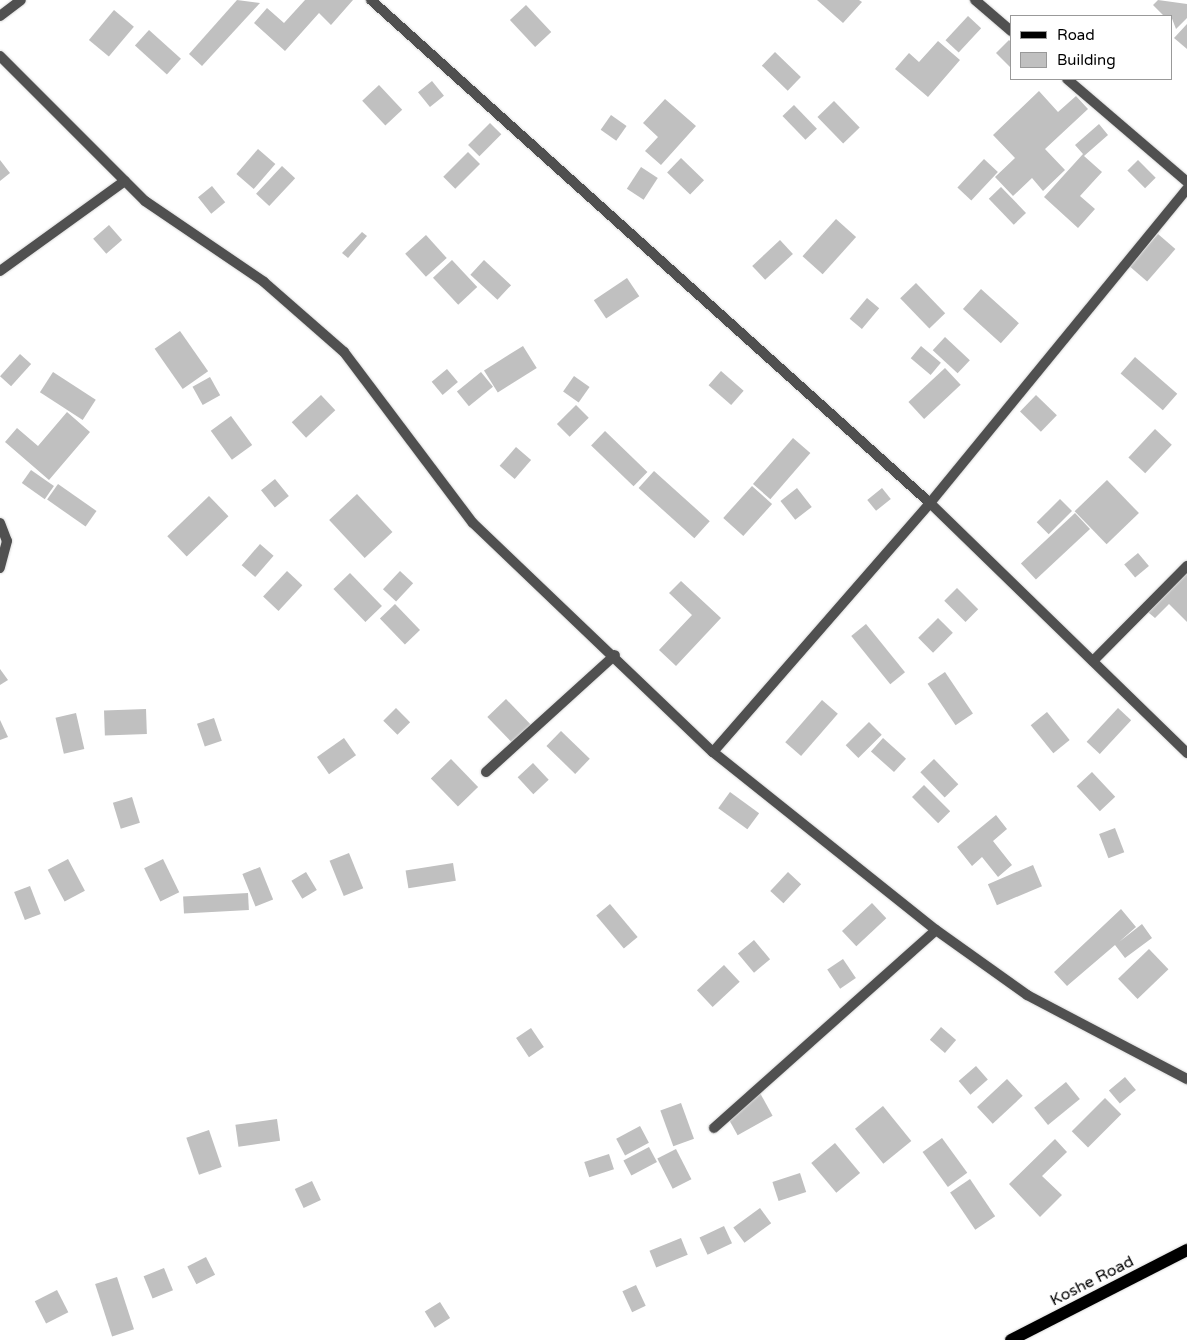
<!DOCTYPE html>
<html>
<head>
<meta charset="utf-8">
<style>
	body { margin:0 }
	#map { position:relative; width:1187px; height:1340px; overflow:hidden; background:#fff; font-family:"Varela Round",sans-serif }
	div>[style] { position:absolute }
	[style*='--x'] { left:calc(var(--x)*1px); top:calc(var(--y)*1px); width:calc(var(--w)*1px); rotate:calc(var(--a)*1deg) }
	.building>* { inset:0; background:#c0c0c0; transform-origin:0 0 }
	.roads { filter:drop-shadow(0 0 1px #dbdbdb) drop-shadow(0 0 1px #dbdbdb) }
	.minor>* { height:10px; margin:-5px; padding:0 5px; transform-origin:5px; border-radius:5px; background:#505050 }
	.primary>* { height:12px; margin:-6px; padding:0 6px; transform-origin:6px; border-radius:6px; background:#000 }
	span { translate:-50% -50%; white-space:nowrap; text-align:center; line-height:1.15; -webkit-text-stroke:4px #fff; paint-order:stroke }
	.street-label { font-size:16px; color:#000 }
	.legend { position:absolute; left:1010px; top:15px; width:162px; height:65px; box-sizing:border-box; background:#fff; border:1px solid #999; margin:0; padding:6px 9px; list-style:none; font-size:15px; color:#000 }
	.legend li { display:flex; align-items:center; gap:10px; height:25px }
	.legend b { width:25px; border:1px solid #999 }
</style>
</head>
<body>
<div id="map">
	<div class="building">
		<div style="clip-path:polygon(237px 0,260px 3px,202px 66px,189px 54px)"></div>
		<div style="clip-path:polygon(305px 0,353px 0,331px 25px,319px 13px,285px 51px,254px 23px,267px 8px,284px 23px)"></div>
		<div style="clip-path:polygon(817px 0,859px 0,862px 2px,843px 23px)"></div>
		<div style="clip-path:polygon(1158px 0,1187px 4px,1187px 18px,1176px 29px,1171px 16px,1164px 16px,1153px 5px)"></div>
		<div style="left:526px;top:5px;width:37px;height:22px;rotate:47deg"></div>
		<div style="left:114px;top:10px;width:26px;height:39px;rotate:40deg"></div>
		<div style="left:968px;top:16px;width:18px;height:33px;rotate:43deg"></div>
		<div style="clip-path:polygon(1187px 24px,1187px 49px,1174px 38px)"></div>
		<div style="left:149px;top:30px;width:43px;height:21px;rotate:42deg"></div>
		<div style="clip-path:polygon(1009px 40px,1011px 42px,1011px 68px,996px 53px)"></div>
		<div style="clip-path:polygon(938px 41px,960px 60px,928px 97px,895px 69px,909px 53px,919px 62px)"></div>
		<div style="left:775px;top:52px;width:36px;height:19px;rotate:44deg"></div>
		<div style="left:432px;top:81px;width:19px;height:18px;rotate:51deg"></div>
		<div style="left:379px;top:85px;width:34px;height:23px;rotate:47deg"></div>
		<div style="clip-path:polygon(1039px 91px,1058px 112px,1076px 96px,1088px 109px,1045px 149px,1065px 170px,1043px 191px,1032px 178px,1013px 196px,995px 177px,1015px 158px,993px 135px)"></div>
		<div style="clip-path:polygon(665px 99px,696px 126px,661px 165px,645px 151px,658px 137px,643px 123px)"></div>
		<div style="left:834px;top:101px;width:37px;height:23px;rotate:46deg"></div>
		<div style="left:794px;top:105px;width:33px;height:16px;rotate:46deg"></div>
		<div style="left:611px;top:115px;width:19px;height:18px;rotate:35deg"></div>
		<div style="left:490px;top:123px;width:16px;height:31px;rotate:45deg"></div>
		<div style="clip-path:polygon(1099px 124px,1108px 135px,1084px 156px,1102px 172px,1080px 196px,1095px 209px,1078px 228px,1044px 197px,1083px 154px,1075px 145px)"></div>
		<div style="left:258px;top:149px;width:23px;height:33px;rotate:41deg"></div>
		<div style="left:468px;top:152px;width:17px;height:35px;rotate:45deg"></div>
		<div style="left:681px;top:158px;width:32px;height:20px;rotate:44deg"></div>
		<div style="left:984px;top:159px;width:19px;height:39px;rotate:43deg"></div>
		<div style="clip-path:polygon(0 160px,10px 173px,0 181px)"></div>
		<div style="left:1138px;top:160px;width:25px;height:15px;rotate:45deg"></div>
		<div style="left:282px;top:166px;width:18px;height:38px;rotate:43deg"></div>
		<div style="left:641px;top:167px;width:20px;height:26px;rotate:33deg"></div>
		<div style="left:212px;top:186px;width:21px;height:18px;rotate:51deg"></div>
		<div style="left:1001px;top:187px;width:36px;height:17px;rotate:46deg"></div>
		<div style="left:836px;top:219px;width:27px;height:50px;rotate:42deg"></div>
		<div style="left:109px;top:225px;width:20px;height:21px;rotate:49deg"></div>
		<div style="clip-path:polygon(362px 232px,367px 236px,348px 258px,342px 253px)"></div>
		<div style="left:1158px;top:234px;width:23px;height:43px;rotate:41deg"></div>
		<div style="left:426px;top:235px;width:31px;height:28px;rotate:48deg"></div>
		<div style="left:780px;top:240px;width:19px;height:38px;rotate:47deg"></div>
		<div style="left:452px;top:260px;width:37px;height:26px;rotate:47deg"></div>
		<div style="left:484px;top:260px;width:37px;height:20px;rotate:43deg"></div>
		<div style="left:627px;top:278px;width:22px;height:40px;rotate:56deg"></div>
		<div style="left:916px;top:283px;width:42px;height:22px;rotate:46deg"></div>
		<div style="left:981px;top:289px;width:51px;height:27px;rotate:42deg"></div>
		<div style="left:867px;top:298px;width:16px;height:27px;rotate:40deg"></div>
		<div style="left:180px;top:331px;width:49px;height:31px;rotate:55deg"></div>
		<div style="left:945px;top:337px;width:34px;height:18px;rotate:43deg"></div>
		<div style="left:523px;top:346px;width:26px;height:46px;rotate:58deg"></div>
		<div style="left:921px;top:346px;width:26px;height:16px;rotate:40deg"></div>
		<div style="left:20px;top:354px;width:15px;height:30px;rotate:42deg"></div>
		<div style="left:1135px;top:357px;width:56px;height:22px;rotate:41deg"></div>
		<div style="left:945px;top:368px;width:23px;height:50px;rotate:47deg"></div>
		<div style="left:447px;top:369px;width:17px;height:20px;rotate:50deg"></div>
		<div style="left:721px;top:371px;width:30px;height:19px;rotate:41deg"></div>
		<div style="left:53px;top:372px;width:51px;height:24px;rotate:33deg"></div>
		<div style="left:481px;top:372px;width:19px;height:31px;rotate:51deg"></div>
		<div style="left:574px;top:376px;width:19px;height:19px;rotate:35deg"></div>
		<div style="left:210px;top:377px;width:21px;height:20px;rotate:61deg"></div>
		<div style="left:321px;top:395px;width:21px;height:40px;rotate:47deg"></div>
		<div style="left:1036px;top:395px;width:29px;height:23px;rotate:44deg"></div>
		<div style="left:576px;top:405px;width:18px;height:27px;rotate:45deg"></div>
		<div style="clip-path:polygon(67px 412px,90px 432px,49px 480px,5px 442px,17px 428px,38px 446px)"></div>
		<div style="left:231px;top:416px;width:36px;height:25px;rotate:54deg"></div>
		<div style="left:1155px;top:429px;width:23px;height:39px;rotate:43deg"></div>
		<div style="left:605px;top:431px;width:59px;height:20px;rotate:44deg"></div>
		<div style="left:793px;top:438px;width:23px;height:61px;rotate:41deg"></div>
		<div style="left:516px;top:447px;width:20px;height:25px;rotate:41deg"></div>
		<div style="left:31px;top:470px;width:28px;height:16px;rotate:35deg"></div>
		<div style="left:654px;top:471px;width:75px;height:23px;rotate:42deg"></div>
		<div style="left:275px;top:479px;width:22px;height:18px;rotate:51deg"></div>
		<div style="left:1107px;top:480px;width:46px;height:45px;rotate:46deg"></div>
		<div style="left:58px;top:484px;width:47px;height:19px;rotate:35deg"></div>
		<div style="left:752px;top:486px;width:27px;height:43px;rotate:42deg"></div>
		<div style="left:797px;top:488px;width:24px;height:21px;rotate:52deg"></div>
		<div style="left:882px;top:488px;width:14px;height:19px;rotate:51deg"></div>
		<div style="left:357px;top:494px;width:52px;height:38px;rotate:47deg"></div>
		<div style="left:209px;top:496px;width:28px;height:58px;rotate:46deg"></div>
		<div style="left:1060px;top:499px;width:17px;height:33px;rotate:45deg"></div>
		<div style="left:1075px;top:513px;width:22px;height:74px;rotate:47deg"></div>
		<div style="left:260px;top:544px;width:18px;height:28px;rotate:41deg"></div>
		<div style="left:1138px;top:553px;width:17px;height:18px;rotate:50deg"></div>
		<div style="clip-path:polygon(1187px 562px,1187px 622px,1169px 604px,1155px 618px,1143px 608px)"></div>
		<div style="left:287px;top:571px;width:21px;height:35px;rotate:43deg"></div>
		<div style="left:400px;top:571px;width:18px;height:25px;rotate:43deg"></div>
		<div style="left:350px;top:573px;width:46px;height:23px;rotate:46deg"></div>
		<div style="clip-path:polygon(681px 581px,721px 618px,676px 666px,659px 650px,692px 615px,669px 593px)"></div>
		<div style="left:957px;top:588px;width:30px;height:18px;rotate:45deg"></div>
		<div style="left:395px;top:604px;width:36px;height:21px;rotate:46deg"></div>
		<div style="left:938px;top:618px;width:21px;height:28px;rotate:45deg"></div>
		<div style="left:866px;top:624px;width:62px;height:19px;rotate:51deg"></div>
		<div style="clip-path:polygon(0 669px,8px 680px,0 685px)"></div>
		<div style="left:945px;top:672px;width:50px;height:21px;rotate:56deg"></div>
		<div style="left:506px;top:699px;width:40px;height:26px;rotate:46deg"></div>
		<div style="left:822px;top:700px;width:21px;height:56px;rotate:41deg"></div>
		<div style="left:396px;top:708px;width:20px;height:18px;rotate:45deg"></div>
		<div style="left:1118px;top:708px;width:18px;height:46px;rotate:43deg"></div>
		<div style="left:146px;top:709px;width:25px;height:42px;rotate:88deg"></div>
		<div style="left:1047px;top:712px;width:36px;height:21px;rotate:51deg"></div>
		<div style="left:76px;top:713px;width:37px;height:21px;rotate:77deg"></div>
		<div style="left:214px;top:718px;width:24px;height:18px;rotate:71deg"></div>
		<div style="clip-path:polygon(0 720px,8px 737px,0 740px)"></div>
		<div style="left:869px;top:722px;width:18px;height:33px;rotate:45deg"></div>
		<div style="left:561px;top:731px;width:40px;height:21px;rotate:44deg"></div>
		<div style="left:344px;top:738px;width:21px;height:33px;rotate:55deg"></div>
		<div style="left:883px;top:738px;width:31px;height:18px;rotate:42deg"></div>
		<div style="left:451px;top:759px;width:39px;height:28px;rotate:46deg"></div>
		<div style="left:934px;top:759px;width:35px;height:19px;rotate:46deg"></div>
		<div style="left:533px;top:763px;width:23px;height:21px;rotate:47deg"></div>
		<div style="left:1092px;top:772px;width:34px;height:21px;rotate:47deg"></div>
		<div style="left:924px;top:785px;width:37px;height:17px;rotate:45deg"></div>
		<div style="left:730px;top:792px;width:36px;height:20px;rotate:36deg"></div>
		<div style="left:132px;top:797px;width:27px;height:20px;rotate:73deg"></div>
		<div style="clip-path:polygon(996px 815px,1007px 829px,993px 841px,1012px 865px,998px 877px,982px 857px,972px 866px,957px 847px)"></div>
		<div style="left:1115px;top:828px;width:26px;height:17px;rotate:69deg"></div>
		<div style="left:349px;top:853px;width:38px;height:21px;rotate:68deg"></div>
		<div style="left:68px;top:859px;width:36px;height:23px;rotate:62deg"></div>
		<div style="left:163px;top:859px;width:37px;height:21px;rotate:64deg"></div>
		<div style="left:453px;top:863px;width:18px;height:48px;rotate:81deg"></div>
		<div style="left:1033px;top:865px;width:23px;height:49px;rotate:67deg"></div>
		<div style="left:260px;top:867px;width:35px;height:19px;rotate:68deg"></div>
		<div style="left:306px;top:872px;width:21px;height:17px;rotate:59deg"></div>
		<div style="left:788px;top:872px;width:18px;height:26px;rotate:43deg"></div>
		<div style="left:30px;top:886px;width:30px;height:17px;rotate:69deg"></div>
		<div style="left:248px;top:893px;width:17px;height:65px;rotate:87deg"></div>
		<div style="left:872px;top:903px;width:21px;height:41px;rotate:47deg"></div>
		<div style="left:610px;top:904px;width:43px;height:18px;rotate:50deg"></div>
		<div style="clip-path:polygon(1121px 909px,1136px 927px,1119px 942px,1142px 924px,1152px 938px,1125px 958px,1115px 945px,1067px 986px,1054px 972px)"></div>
		<div style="left:754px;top:940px;width:25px;height:21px;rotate:50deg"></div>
		<div style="left:1149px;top:949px;width:28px;height:43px;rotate:46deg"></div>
		<div style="left:843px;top:959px;width:23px;height:19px;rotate:56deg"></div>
		<div style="left:724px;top:965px;width:23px;height:37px;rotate:47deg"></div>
		<div style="left:941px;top:1027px;width:20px;height:17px;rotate:41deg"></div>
		<div style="left:531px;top:1028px;width:23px;height:18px;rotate:56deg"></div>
		<div style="left:976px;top:1066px;width:18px;height:23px;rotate:49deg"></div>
		<div style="left:1125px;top:1077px;width:17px;height:21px;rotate:50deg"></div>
		<div style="left:1007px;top:1079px;width:23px;height:41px;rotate:47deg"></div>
		<div style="left:1066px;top:1082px;width:22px;height:41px;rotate:51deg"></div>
		<div style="left:760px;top:1093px;width:26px;height:40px;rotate:61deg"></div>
		<div style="left:1105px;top:1098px;width:23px;height:47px;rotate:45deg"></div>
		<div style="left:681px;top:1103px;width:38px;height:22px;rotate:70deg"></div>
		<div style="left:883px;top:1106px;width:45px;height:36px;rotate:51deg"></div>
		<div style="left:277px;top:1119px;width:22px;height:42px;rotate:82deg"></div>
		<div style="left:640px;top:1126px;width:19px;height:27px;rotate:62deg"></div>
		<div style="left:209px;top:1130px;width:39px;height:24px;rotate:71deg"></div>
		<div style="left:942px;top:1138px;width:43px;height:24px;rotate:54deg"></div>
		<div style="clip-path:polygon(1055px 1139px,1067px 1152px,1042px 1176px,1062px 1195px,1040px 1217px,1009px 1184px)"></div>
		<div style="left:835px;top:1143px;width:39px;height:31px;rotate:50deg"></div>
		<div style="left:649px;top:1147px;width:17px;height:29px;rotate:62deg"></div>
		<div style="left:676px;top:1149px;width:34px;height:21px;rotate:63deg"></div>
		<div style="left:609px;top:1154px;width:16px;height:26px;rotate:72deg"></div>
		<div style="left:800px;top:1173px;width:20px;height:29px;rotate:72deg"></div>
		<div style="left:970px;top:1179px;width:45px;height:24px;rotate:56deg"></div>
		<div style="left:312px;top:1181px;width:21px;height:19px;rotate:65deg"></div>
		<div style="left:760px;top:1208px;width:19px;height:33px;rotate:54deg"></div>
		<div style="left:724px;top:1226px;width:19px;height:27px;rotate:65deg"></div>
		<div style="left:681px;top:1238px;width:18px;height:34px;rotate:68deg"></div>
		<div style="left:206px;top:1257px;width:20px;height:21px;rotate:63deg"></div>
		<div style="left:164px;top:1268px;width:24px;height:22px;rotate:68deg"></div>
		<div style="left:117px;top:1277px;width:55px;height:23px;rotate:72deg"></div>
		<div style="left:636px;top:1285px;width:23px;height:15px;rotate:65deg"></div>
		<div style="left:57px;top:1290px;width:25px;height:25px;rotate:63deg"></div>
		<div style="left:440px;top:1302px;width:19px;height:18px;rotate:58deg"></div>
	</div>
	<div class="roads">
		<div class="minor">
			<div style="--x:371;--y:0;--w:752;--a:41.98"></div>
			<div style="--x:930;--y:503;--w:359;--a:44.2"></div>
			<div style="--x:975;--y:0;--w:48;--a:40.7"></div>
			<div style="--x:0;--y:16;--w:26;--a:-37"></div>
			<div style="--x:0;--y:56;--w:205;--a:45"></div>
			<div style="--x:145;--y:201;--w:144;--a:34.2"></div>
			<div style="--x:264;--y:282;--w:106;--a:41.2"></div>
			<div style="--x:344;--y:352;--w:214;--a:53"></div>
			<div style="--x:473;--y:523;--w:332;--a:43.7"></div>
			<div style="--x:713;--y:752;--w:285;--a:38.6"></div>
			<div style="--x:936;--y:930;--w:112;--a:35.5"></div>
			<div style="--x:1027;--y:995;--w:181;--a:27.7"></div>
			<div style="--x:1067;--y:79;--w:158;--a:40.6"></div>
			<div style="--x:0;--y:271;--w:154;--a:-35.8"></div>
			<div style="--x:0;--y:523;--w:19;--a:69"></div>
			<div style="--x:7;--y:541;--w:28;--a:105"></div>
			<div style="--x:1093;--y:661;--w:134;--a:-45.3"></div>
			<div style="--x:713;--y:752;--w:330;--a:-48.9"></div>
			<div style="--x:930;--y:503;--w:406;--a:-50.7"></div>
			<div style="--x:486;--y:772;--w:174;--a:-42.2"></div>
			<div style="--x:714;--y:1128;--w:297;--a:-41.7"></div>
		</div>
		<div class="primary">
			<div style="--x:1011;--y:1340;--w:198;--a:-27.1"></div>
		</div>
	</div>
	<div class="street-label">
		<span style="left:1092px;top:1281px;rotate:-27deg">Koshe Road</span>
	</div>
	<ul class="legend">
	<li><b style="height:6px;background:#000"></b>Road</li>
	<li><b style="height:14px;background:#c0c0c0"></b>Building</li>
	</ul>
</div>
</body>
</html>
